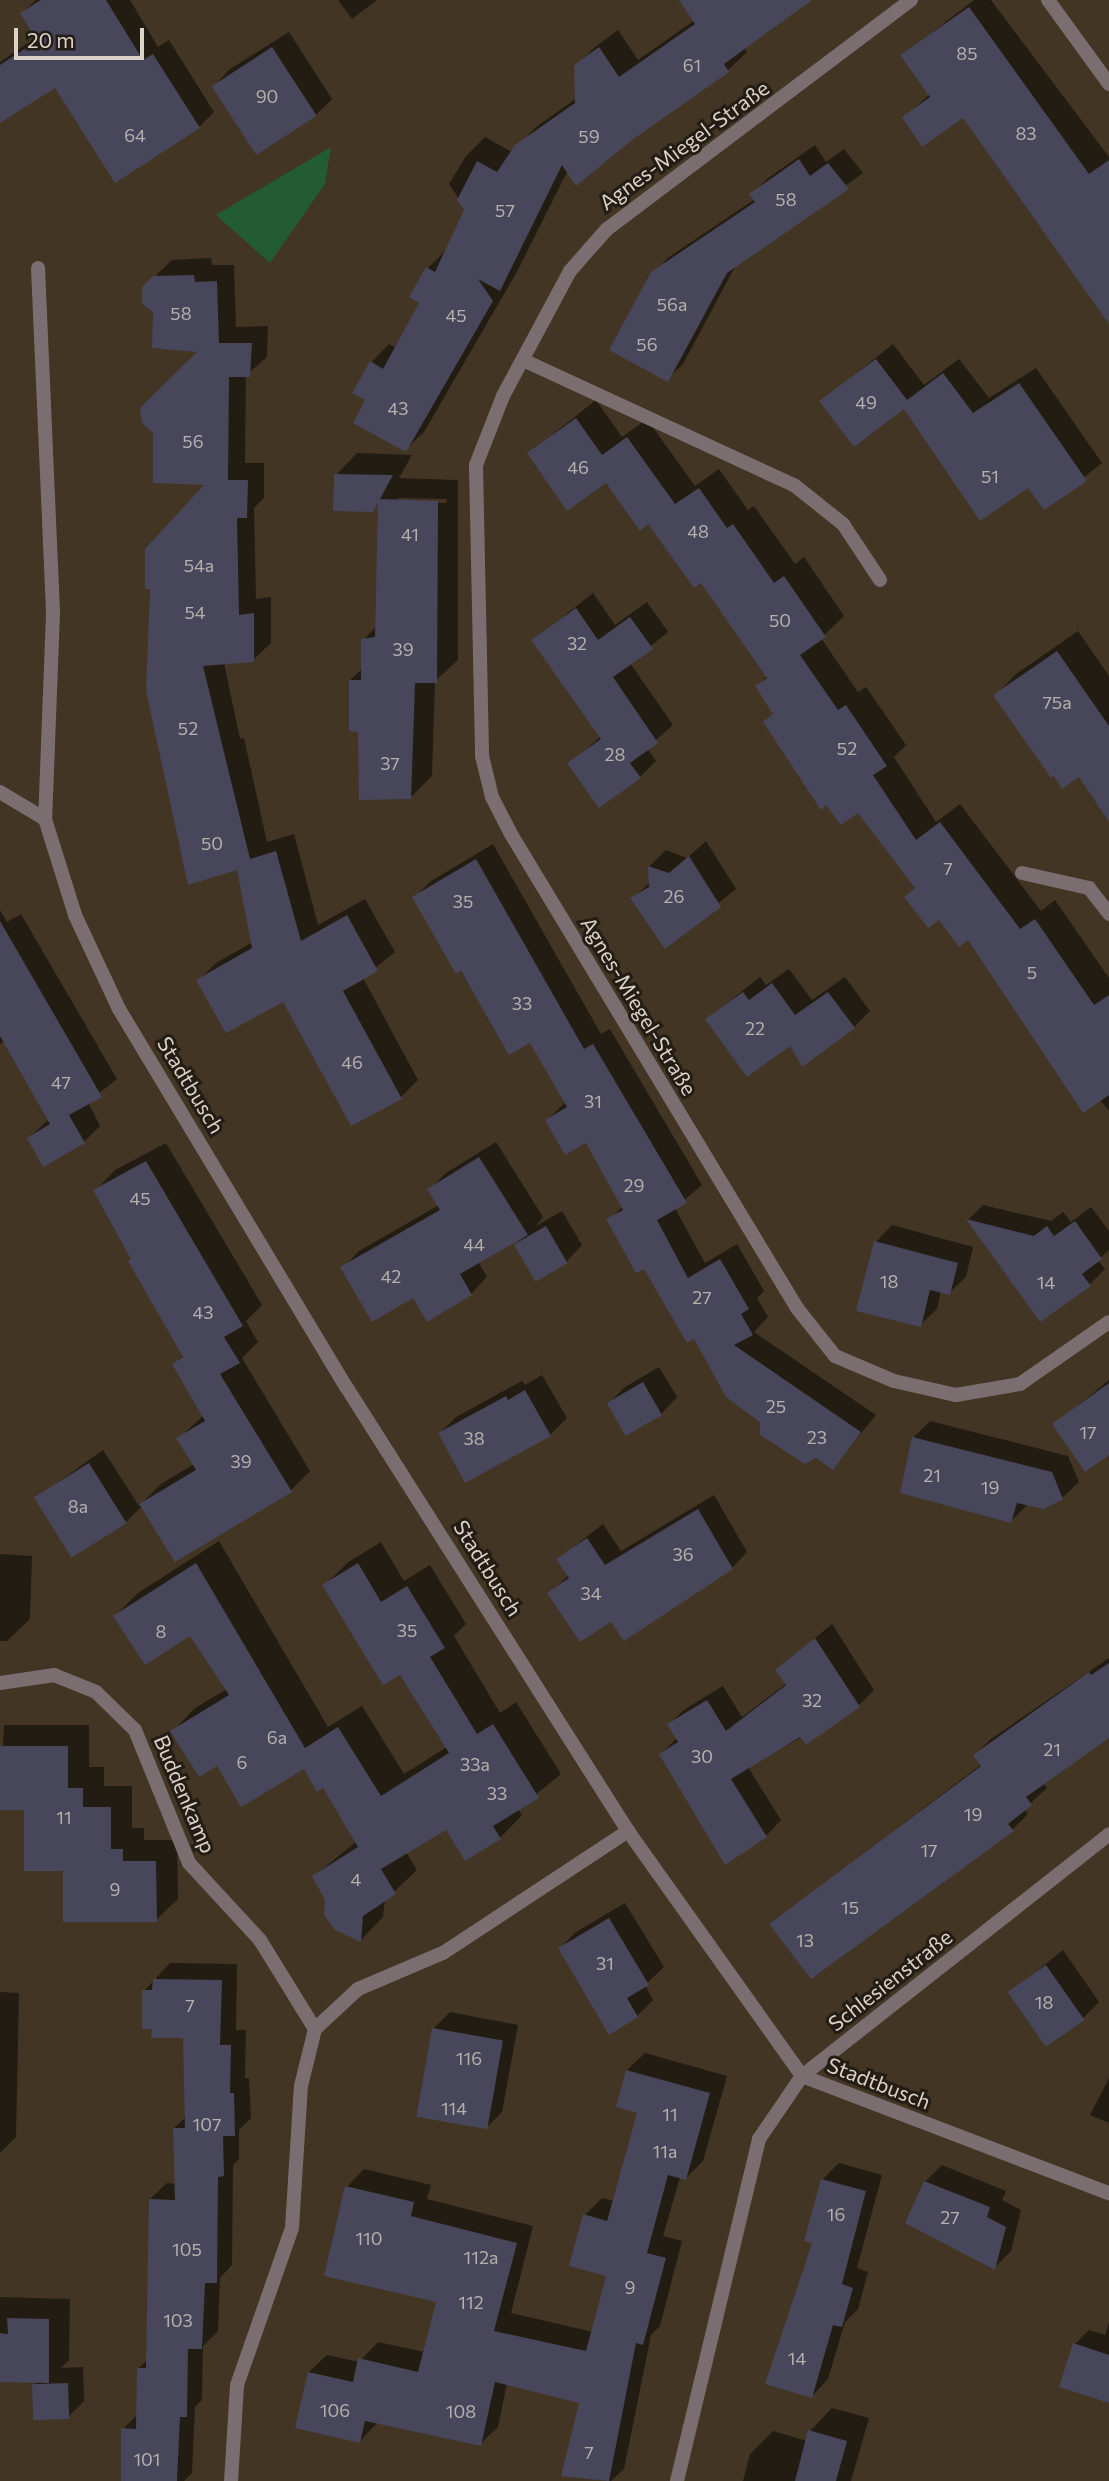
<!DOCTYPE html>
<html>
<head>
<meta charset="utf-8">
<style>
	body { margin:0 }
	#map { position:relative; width:1109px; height:2481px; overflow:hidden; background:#423523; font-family:Commissioner,sans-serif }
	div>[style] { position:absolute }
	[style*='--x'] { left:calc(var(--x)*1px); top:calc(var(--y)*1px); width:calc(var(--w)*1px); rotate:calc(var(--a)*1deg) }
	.green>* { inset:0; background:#245c31 }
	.shadow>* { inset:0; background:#0007 }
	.building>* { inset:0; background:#48465b; transform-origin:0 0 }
	.minor>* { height:14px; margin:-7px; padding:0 7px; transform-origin:7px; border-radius:7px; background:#7b6e70 }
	span { translate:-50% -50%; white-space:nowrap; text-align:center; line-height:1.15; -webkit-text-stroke:6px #231d15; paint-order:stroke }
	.number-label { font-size:18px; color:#b6b0ad }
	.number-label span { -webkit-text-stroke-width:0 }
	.street-label { font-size:21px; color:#dbd3c8 }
	.scale { position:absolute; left:14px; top:28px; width:130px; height:32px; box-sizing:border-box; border:4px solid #dbd3c8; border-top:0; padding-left:9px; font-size:21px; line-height:24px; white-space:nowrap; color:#dbd3c8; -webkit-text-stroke:5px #231d15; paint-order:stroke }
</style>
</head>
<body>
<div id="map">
	<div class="green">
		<div style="clip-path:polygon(331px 147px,325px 184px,270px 263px,216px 215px)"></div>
	</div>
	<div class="shadow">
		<div style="clip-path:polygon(36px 0,130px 0,158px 47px,169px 40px,214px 112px,199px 127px,55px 86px,0 100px,0 62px,37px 37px,22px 13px)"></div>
		<div style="clip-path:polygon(338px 0,377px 0,352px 19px)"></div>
		<div style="clip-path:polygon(701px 0,809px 0,744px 48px,747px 52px,728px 70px,631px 139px,568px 170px,518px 270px,424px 432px,405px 450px,368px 400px,371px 363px,389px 344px,396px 348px,421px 303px,428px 268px,446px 250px,466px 210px,449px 184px,466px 156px,485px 137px,512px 152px,536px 127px,577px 98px,576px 66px,595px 47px,618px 30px,638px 60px,695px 20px)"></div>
		<div style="clip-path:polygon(974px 0,991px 0,1109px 157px,1109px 322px,964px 115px,904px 118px,930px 94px,903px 55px)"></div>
		<div style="clip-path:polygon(289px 32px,332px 99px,316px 115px,214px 86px,230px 69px)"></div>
		<div style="clip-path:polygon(815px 145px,826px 162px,844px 149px,863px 173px,737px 263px,683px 364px,667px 379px,653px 273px,669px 257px,755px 199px,752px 194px,767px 179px)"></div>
		<div style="clip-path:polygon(211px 258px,212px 265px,234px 265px,236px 327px,268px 326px,267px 357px,246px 375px,245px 463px,264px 463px,264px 498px,254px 508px,256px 599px,271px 597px,271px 643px,253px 660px,224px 663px,240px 739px,244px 738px,267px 842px,294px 834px,318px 925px,365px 899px,395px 952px,363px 978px,418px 1080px,401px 1097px,284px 999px,199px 980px,216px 963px,253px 942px,238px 868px,148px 691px,208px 483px,201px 350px,155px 311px,144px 287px,172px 260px)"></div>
		<div style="clip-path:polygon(893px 344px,924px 385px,959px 359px,989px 398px,1036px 368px,1102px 463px,1045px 508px,1028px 485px,904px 407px,821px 402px)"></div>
		<div style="clip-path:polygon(596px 400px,622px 437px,647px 419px,695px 486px,719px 469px,748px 510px,754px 506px,795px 564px,804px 557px,844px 616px,821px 638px,858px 692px,866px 687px,906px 745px,894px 757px,936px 822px,960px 804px,1041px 911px,1055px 900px,1109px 978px,1109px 1111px,969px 938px,906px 897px,916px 887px,858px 811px,827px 802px,765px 722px,774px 713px,757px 687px,767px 676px,702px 581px,607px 481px,529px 453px)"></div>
		<div style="clip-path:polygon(evenodd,357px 453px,412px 455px,399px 478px,458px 480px,458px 660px,435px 681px,432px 776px,411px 797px,359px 730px,350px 680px,363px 668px,363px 640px,377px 626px,379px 503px,372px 510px,336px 475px,357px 453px,398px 498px,447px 499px,446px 503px,398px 501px,398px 498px)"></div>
		<div style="clip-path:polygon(593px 593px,615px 625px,647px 602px,668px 632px,630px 663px,673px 725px,647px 748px,656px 761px,640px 777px,570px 764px,601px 736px,534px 640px)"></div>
		<div style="clip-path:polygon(1078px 631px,1109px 676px,1109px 819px,1079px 775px,1054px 774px,996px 695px,1016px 674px)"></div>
		<div style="clip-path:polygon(706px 841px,736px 889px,665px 946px,633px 899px,651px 881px,650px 866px,666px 850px,687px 858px)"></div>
		<div style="clip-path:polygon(493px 844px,601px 1034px,610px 1029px,702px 1185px,675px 1208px,705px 1263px,737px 1244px,764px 1291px,757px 1298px,768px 1317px,754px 1332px,876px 1415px,833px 1467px,761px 1421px,609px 1220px,623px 1206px,586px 1141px,547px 1120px,566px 1102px,531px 1040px,510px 1052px,415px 897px,431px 881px)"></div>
		<div style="clip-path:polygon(0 910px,7px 922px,21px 914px,117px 1079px,88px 1102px,100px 1126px,84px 1142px,29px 1138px,49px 1119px,5px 1041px,0 1044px)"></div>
		<div style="clip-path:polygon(789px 969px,812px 1000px,845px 977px,870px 1011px,854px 1027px,790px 1044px,707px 1019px,760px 977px,766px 985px)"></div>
		<div style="clip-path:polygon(496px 1142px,543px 1217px,536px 1226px,562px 1211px,582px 1245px,566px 1262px,516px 1244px,524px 1236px,478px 1261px,487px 1277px,471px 1294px,414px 1296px,343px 1268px,359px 1251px,439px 1205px,429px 1190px,446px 1173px)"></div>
		<div style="clip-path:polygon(166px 1143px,262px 1305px,246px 1321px,258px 1342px,242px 1358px,310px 1471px,291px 1490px,142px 1506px,126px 1522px,36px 1498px,103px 1450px,139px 1506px,161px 1484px,194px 1464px,179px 1438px,204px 1415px,174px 1364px,184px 1355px,96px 1190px,115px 1170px)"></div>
		<div style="clip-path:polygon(983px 1205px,1051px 1221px,1063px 1212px,1071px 1222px,1091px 1207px,1109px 1231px,1109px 1250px,1098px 1260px,1105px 1269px,1090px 1284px,968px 1220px)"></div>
		<div style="clip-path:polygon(892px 1225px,973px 1247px,966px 1277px,949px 1293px,941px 1291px,937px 1309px,920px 1325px,876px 1242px)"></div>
		<div style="clip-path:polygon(659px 1367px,677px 1397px,661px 1414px,609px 1403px,625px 1387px)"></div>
		<div style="clip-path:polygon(542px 1375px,567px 1418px,550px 1435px,466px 1481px,440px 1433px,456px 1417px,522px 1381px,525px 1385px)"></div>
		<div style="clip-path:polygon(1109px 1380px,1109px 1452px,1054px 1425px)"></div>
		<div style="clip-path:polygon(930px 1421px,1068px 1456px,1079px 1482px,1062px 1498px,1028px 1504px,1011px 1521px,913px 1438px)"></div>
		<div style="clip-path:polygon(714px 1495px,747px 1552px,732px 1568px,612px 1619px,550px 1593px,569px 1575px,558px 1559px,603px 1524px,621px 1551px)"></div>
		<div style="clip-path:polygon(219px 1541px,328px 1727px,362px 1706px,404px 1774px,447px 1747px,401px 1672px,324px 1586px,347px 1563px,381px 1542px,404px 1581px,430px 1565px,466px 1624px,454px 1636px,500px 1713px,516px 1702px,561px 1774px,518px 1809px,522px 1815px,500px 1838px,447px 1827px,406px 1852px,417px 1870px,385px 1900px,383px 1917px,361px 1940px,326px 1900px,314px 1876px,357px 1841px,323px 1786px,304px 1767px,217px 1764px,173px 1731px,195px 1708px,227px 1689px,191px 1633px,115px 1616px,138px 1593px)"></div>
		<div style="clip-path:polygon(0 1554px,32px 1556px,30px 1619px,7px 1641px,0 1641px)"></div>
		<div style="clip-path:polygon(832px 1624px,874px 1690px,859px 1705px,748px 1767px,781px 1820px,766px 1836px,661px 1754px,677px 1738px,669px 1724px,685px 1709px,723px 1686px,742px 1717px,787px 1683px,777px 1670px)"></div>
		<div style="clip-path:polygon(1109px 1658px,1109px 1735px,1043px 1783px,1047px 1788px,1024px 1809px,1028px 1814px,1012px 1830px,771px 1924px,982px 1764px,975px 1755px,991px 1739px)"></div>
		<div style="clip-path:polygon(4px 1725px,89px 1725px,89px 1767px,104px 1767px,104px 1786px,132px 1786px,132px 1828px,144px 1828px,144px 1840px,177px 1840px,178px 1899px,156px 1920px,65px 1869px,26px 1809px,0 1809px)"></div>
		<div style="clip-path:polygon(625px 1903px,664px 1967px,645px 1985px,653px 2000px,637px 2016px,560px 1948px,576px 1932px)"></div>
		<div style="clip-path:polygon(1063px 1950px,1099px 2002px,1083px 2018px,1011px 1992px)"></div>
		<div style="clip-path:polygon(170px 1963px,237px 1964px,236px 2030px,246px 2030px,245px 2078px,249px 2078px,251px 2118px,239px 2130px,239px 2159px,233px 2165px,232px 2265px,220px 2278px,218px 2331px,203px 2346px,202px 2400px,195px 2407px,192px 2473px,184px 2481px,123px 2481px,123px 2429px,138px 2414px,138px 2369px,148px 2359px,150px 2199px,167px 2183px,176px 2184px,174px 2128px,186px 2117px,185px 2036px,153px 2028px,144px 1991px)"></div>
		<div style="clip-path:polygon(0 1992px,19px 1993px,16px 2137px,0 2153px)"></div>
		<div style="clip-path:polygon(450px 2012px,518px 2025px,502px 2112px,486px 2128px,434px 2028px)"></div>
		<div style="clip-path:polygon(645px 2053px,727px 2076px,703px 2161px,686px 2178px,680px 2177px,663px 2236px,682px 2241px,660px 2326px,651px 2335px,624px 2469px,611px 2481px,563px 2475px,581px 2402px,507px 2383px,498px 2427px,480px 2444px,377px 2423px,360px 2441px,309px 2372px,327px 2355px,359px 2362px,378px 2342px,425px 2352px,438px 2301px,347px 2187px,364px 2169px,431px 2185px,427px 2199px,533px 2226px,511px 2313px,593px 2332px,608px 2275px,585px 2215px,602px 2198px,614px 2201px,639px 2112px,627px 2070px)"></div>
		<div style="clip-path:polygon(1109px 2078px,1109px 2123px,1090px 2115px)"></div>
		<div style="clip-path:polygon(839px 2163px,882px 2175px,857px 2268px,868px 2272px,858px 2309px,845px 2322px,828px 2379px,812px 2396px,814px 2242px,822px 2180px)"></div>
		<div style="clip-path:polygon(942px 2165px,1006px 2191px,1002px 2200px,1021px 2210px,1011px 2251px,994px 2268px,925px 2182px)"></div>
		<div style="clip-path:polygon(0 2297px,70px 2299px,69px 2360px,61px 2368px,83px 2367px,84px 2401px,68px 2417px,34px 2385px,38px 2381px,0 2381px)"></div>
		<div style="clip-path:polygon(1109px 2322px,1109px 2401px,1075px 2344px,1089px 2330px,1105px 2335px)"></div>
		<div style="clip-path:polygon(832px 2408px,869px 2418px,851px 2481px,743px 2481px,750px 2454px,773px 2431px,807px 2441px,810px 2431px)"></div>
	</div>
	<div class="building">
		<div style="clip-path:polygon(41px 0,106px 0,143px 60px,153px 54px,200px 128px,115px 183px,55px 88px,0 123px,0 65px,37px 41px,20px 13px)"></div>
		<div style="clip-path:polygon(679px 0,812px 0,724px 64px,729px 72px,632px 140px,576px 186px,562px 165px,500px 291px,478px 279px,493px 301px,406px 452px,353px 423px,365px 400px,352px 393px,370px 361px,383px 369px,419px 303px,409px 297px,426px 267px,435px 272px,464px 210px,457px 200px,477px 161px,497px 172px,515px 145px,575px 103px,574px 65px,599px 47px,619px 77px,695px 24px)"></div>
		<div style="clip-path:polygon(969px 7px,1089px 174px,1109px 160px,1109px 324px,963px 118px,922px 147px,902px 117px,930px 97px,900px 55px)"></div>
		<div style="left:272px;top:47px;width:82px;height:72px;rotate:57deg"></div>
		<div style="clip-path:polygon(799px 159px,810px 176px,828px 163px,849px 189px,727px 273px,668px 382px,609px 350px,651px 272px,755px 202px,749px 194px)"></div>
		<div style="clip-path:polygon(194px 275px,195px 282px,217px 281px,219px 343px,252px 343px,250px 377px,229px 377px,228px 480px,248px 480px,247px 518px,237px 518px,239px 615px,254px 613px,254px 662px,203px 666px,250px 859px,276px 851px,301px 941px,347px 915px,378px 971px,343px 991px,402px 1099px,351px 1126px,283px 1002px,226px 1033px,196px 980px,252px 948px,237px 870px,188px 885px,146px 691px,150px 589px,145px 589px,145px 549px,204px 485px,153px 483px,153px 433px,142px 423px,140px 408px,197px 352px,152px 348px,153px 312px,142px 304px,142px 287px,153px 276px)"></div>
		<div style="clip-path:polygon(876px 359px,907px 400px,943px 373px,973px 413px,1019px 383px,1087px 481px,1044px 510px,1028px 488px,980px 521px,904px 409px,854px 447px,819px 401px)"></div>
		<div style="clip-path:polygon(576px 418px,602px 455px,627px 437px,675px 504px,699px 488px,727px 528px,733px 524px,774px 583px,784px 576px,826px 637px,800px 655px,838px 710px,846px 705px,887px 766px,873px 775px,916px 840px,940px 822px,1020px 929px,1035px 919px,1094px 1005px,1109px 995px,1109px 1095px,1083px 1113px,968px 940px,959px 947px,939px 920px,928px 928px,904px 897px,915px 888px,858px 813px,841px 825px,826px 805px,821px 810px,763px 722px,773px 714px,755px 686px,767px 678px,701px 583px,694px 588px,648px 524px,640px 531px,606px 483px,567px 511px,527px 453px)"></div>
		<div style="clip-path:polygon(334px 474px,393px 475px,380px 499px,438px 501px,437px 683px,415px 683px,411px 799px,359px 800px,358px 732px,349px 731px,349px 680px,361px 680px,361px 639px,375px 637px,378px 503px,373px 512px,333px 511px)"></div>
		<div style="clip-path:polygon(576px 608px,598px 640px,630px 617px,653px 649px,613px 677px,658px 743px,630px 763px,641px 778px,599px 808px,567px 763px,601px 739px,531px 640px)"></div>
		<div style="clip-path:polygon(1057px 651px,1109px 726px,1109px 822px,1079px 777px,1062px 789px,1054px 776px,1051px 778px,993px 695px)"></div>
		<div style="clip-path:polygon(689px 856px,721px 907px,665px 949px,630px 898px,649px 887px,648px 866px,669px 873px)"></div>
		<div style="clip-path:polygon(476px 859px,584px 1049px,593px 1044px,687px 1203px,657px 1220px,688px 1278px,720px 1259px,749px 1309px,741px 1314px,753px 1335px,734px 1345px,861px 1432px,833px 1470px,816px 1458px,805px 1464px,760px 1435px,760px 1422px,726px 1397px,694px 1339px,687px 1343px,644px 1269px,636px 1273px,606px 1219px,623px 1210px,586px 1143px,565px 1155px,545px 1120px,567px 1107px,530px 1043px,509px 1055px,461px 971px,456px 974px,412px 897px)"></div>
		<div style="clip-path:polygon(0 921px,102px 1097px,69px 1115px,85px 1143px,43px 1167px,27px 1138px,50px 1124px,0 1036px)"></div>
		<div style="clip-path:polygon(772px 983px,795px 1015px,828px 992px,855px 1028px,802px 1067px,790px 1046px,747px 1077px,705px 1019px,743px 992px,749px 1000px)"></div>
		<div style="clip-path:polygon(479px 1157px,528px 1235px,460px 1274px,472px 1295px,427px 1322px,413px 1298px,372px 1322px,340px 1267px,440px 1210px,427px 1189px)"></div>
		<div style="clip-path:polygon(146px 1161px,243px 1326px,224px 1337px,240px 1363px,220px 1374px,292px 1492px,175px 1562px,139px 1504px,196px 1470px,176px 1438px,205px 1421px,172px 1364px,183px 1357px,128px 1261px,131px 1259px,93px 1190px)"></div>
		<div style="clip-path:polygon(966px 1219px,1034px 1236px,1047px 1226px,1054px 1236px,1075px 1221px,1102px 1259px,1082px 1274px,1091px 1286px,1040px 1322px)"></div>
		<div style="left:546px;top:1226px;width:43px;height:37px;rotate:60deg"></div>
		<div style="clip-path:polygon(874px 1241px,958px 1263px,950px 1295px,930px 1290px,921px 1327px,856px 1311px)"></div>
		<div style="left:643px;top:1382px;width:38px;height:42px;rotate:60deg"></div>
		<div style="clip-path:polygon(1109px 1383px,1109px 1455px,1085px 1472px,1052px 1424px)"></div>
		<div style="clip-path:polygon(525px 1390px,551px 1436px,465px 1483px,438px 1433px,506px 1396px,508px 1400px)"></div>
		<div style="clip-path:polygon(912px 1437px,1052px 1472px,1063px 1499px,1044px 1509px,1017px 1503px,1011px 1523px,900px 1493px)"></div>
		<div style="left:89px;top:1463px;width:71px;height:65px;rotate:58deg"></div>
		<div style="clip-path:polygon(698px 1509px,733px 1569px,624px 1641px,611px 1622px,580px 1642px,547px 1593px,569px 1578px,556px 1559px,587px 1538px,605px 1565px)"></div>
		<div style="clip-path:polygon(196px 1563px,305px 1748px,338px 1727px,381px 1796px,449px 1753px,400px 1675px,383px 1685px,322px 1585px,358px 1563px,381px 1602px,407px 1586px,445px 1648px,430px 1657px,477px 1734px,493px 1724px,539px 1798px,493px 1826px,501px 1839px,465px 1861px,446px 1830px,381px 1869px,396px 1894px,363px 1916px,361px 1942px,335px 1930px,324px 1915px,325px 1900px,312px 1876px,358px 1847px,323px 1788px,317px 1792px,304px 1769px,241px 1807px,217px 1766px,199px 1777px,170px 1731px,229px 1695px,190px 1636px,145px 1665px,113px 1616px)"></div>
		<div style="clip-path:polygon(815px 1638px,860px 1707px,806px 1745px,800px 1737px,731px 1779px,767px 1837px,725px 1865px,659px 1754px,678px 1742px,667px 1724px,707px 1700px,726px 1731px,786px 1685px,775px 1670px)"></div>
		<div style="clip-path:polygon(1109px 1663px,1109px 1738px,1026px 1797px,1032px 1805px,1008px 1824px,1014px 1831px,811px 1979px,769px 1924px,981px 1766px,973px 1755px,1089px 1672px,1091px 1675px)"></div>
		<div style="clip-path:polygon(0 1746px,68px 1746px,68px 1788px,83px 1788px,83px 1807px,111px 1807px,111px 1849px,123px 1849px,123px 1861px,156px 1861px,157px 1922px,63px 1922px,63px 1871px,24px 1871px,24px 1810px,0 1810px)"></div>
		<div style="clip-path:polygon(609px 1918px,649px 1985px,627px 1998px,638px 2017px,609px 2035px,558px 1948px)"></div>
		<div style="left:1046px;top:1965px;width:67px;height:47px;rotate:55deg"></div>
		<div style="clip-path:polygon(153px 1979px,222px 1980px,220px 2045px,231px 2045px,230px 2093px,234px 2093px,235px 2136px,223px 2136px,224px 2176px,218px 2177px,217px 2283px,205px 2283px,202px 2349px,188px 2349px,187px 2417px,180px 2417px,177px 2481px,121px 2481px,121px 2428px,136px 2429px,137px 2368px,146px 2368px,149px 2199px,175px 2200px,173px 2128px,185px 2128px,183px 2038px,151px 2038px,152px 2029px,142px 2029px,142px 1990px,152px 1990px)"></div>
		<div style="left:432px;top:2028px;width:72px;height:90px;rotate:10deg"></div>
		<div style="clip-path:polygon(626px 2070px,710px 2093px,686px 2180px,668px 2175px,647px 2253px,666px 2258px,643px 2345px,636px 2343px,609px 2481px,561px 2476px,579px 2403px,495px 2382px,481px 2446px,365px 2421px,360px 2443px,295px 2428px,308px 2372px,353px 2382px,358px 2358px,418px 2372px,436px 2302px,324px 2276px,345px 2186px,414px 2202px,411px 2216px,517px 2243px,494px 2331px,586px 2351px,606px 2276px,569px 2266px,583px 2214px,607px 2221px,637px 2113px,616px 2107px)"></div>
		<div style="clip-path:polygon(821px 2179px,866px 2191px,842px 2284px,853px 2288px,842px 2327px,833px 2325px,812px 2398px,765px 2384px,812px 2243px,804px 2241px)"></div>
		<div style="clip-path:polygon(924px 2181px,990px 2207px,987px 2217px,1006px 2227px,995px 2270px,905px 2223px)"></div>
		<div style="clip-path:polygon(7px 2318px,49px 2319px,49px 2383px,0 2382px,0 2333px,8px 2334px)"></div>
		<div style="clip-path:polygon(1073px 2343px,1109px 2355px,1109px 2403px,1059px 2387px)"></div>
		<div style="left:68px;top:2383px;width:36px;height:36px;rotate:88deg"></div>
		<div style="clip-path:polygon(808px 2430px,847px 2441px,836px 2481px,795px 2481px)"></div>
	</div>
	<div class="minor">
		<div style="--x:911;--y:0;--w:381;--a:143"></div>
		<div style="--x:607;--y:229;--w:56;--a:131.4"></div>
		<div style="--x:570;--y:271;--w:142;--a:118.2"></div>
		<div style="--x:503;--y:396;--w:74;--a:111.4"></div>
		<div style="--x:476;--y:465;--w:291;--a:88.8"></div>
		<div style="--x:482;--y:756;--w:42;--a:76.3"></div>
		<div style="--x:492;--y:797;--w:42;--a:62.8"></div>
		<div style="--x:511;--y:834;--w:554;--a:58.89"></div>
		<div style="--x:797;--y:1308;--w:61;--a:51.6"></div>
		<div style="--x:835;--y:1356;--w:64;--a:23"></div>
		<div style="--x:894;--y:1381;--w:64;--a:12.7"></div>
		<div style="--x:956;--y:1395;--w:65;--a:-9.8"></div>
		<div style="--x:1020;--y:1384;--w:108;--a:-34.9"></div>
		<div style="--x:1048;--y:0;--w:104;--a:54"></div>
		<div style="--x:38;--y:268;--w:346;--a:87.5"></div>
		<div style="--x:53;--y:614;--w:205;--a:92.2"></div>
		<div style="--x:523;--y:360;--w:298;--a:24.8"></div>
		<div style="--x:794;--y:485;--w:63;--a:38.5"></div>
		<div style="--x:843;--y:524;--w:67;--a:56.5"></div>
		<div style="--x:0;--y:792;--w:52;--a:31"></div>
		<div style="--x:45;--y:819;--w:101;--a:72.6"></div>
		<div style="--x:75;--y:915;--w:104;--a:64.9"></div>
		<div style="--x:119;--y:1009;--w:442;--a:59"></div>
		<div style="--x:347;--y:1388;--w:525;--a:57.61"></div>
		<div style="--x:628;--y:1831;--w:301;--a:54.6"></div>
		<div style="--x:802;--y:2076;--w:329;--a:20.9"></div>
		<div style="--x:1022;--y:873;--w:69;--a:12.6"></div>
		<div style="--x:1089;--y:888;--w:33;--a:52"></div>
		<div style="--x:0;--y:1683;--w:55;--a:-8.4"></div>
		<div style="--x:54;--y:1675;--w:45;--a:22"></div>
		<div style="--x:96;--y:1692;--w:54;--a:44.3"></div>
		<div style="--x:135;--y:1730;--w:144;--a:67.9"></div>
		<div style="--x:189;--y:1863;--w:105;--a:47.3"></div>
		<div style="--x:260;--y:1940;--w:105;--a:58.3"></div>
		<div style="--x:315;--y:2029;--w:59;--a:-42.9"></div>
		<div style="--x:358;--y:1989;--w:92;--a:-23"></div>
		<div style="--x:443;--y:1953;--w:222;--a:-33.4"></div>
		<div style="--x:231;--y:2481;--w:96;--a:-86.4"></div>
		<div style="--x:237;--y:2385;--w:166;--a:-70.7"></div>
		<div style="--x:292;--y:2228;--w:142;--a:-86.4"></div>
		<div style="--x:301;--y:2086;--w:59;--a:-76.2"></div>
		<div style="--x:677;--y:2481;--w:352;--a:-76.5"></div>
		<div style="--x:759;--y:2139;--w:76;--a:-55.7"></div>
		<div style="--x:802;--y:2076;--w:391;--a:-38.2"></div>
	</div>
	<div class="number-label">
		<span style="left:967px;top:53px">85</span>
		<span style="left:692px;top:65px">61</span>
		<span style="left:267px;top:96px">90</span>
		<span style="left:1026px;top:133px">83</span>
		<span style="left:135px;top:135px">64</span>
		<span style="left:589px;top:136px">59</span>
		<span style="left:786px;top:199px">58</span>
		<span style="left:505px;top:210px">57</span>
		<span style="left:672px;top:304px">56a</span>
		<span style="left:181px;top:313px">58</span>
		<span style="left:456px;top:315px">45</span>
		<span style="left:647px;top:344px">56</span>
		<span style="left:866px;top:402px">49</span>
		<span style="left:398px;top:408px">43</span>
		<span style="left:193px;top:441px">56</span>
		<span style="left:578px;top:467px">46</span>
		<span style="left:990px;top:476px">51</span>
		<span style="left:698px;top:531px">48</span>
		<span style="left:410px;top:534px">41</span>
		<span style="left:199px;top:565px">54a</span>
		<span style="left:195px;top:612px">54</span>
		<span style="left:780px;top:620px">50</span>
		<span style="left:577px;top:643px">32</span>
		<span style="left:403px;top:649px">39</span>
		<span style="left:1057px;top:702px">75a</span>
		<span style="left:188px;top:728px">52</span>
		<span style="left:847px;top:748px">52</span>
		<span style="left:615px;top:754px">28</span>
		<span style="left:390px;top:763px">37</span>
		<span style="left:212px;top:843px">50</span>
		<span style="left:948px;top:868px">7</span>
		<span style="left:674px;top:896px">26</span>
		<span style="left:463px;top:901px">35</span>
		<span style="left:1032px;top:972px">5</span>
		<span style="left:522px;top:1003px">33</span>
		<span style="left:755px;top:1028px">22</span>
		<span style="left:352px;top:1062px">46</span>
		<span style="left:61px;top:1082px">47</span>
		<span style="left:593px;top:1101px">31</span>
		<span style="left:634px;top:1185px">29</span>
		<span style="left:140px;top:1198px">45</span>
		<span style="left:474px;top:1244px">44</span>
		<span style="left:391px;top:1276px">42</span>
		<span style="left:889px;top:1281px">18</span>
		<span style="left:1046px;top:1282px">14</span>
		<span style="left:702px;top:1297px">27</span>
		<span style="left:203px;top:1312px">43</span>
		<span style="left:776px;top:1406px">25</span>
		<span style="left:1088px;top:1432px">17</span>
		<span style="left:817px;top:1437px">23</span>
		<span style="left:474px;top:1438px">38</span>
		<span style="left:241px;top:1461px">39</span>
		<span style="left:932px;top:1475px">21</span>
		<span style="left:990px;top:1487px">19</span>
		<span style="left:78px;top:1506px">8a</span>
		<span style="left:683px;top:1554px">36</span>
		<span style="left:591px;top:1593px">34</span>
		<span style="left:407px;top:1630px">35</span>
		<span style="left:161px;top:1631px">8</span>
		<span style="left:812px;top:1700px">32</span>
		<span style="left:277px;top:1737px">6a</span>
		<span style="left:1052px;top:1749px">21</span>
		<span style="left:702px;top:1756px">30</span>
		<span style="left:242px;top:1762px">6</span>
		<span style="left:475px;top:1764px">33a</span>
		<span style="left:497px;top:1793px">33</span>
		<span style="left:973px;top:1814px">19</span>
		<span style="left:64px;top:1817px">11</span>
		<span style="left:929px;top:1850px">17</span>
		<span style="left:356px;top:1879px">4</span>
		<span style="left:115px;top:1889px">9</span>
		<span style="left:850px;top:1907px">15</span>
		<span style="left:805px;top:1940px">13</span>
		<span style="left:605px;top:1963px">31</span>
		<span style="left:1044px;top:2002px">18</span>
		<span style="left:190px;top:2005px">7</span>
		<span style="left:469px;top:2058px">116</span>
		<span style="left:454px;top:2108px">114</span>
		<span style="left:670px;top:2114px">11</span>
		<span style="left:207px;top:2124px">107</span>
		<span style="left:665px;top:2151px">11a</span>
		<span style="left:836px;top:2214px">16</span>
		<span style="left:950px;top:2217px">27</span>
		<span style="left:369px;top:2238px">110</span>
		<span style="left:187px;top:2249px">105</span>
		<span style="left:481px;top:2257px">112a</span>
		<span style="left:630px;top:2287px">9</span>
		<span style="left:471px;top:2302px">112</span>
		<span style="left:178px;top:2320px">103</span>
		<span style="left:797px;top:2358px">14</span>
		<span style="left:335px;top:2410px">106</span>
		<span style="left:461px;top:2411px">108</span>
		<span style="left:589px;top:2452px">7</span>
		<span style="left:147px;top:2459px">101</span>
	</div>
	<div class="street-label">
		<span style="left:684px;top:145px;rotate:-36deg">Agnes-Miegel-Straße</span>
		<span style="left:639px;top:1006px;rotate:59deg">Agnes-Miegel-Straße</span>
		<span style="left:191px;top:1085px;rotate:59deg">Stadtbusch</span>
		<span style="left:488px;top:1568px;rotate:58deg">Stadtbusch</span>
		<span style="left:185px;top:1794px;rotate:67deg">Buddenkamp</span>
		<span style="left:890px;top:1980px;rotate:-38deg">Schlesienstraße</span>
		<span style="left:879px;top:2083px;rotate:21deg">Stadtbusch</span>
	</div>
	<div class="scale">20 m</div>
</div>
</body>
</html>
